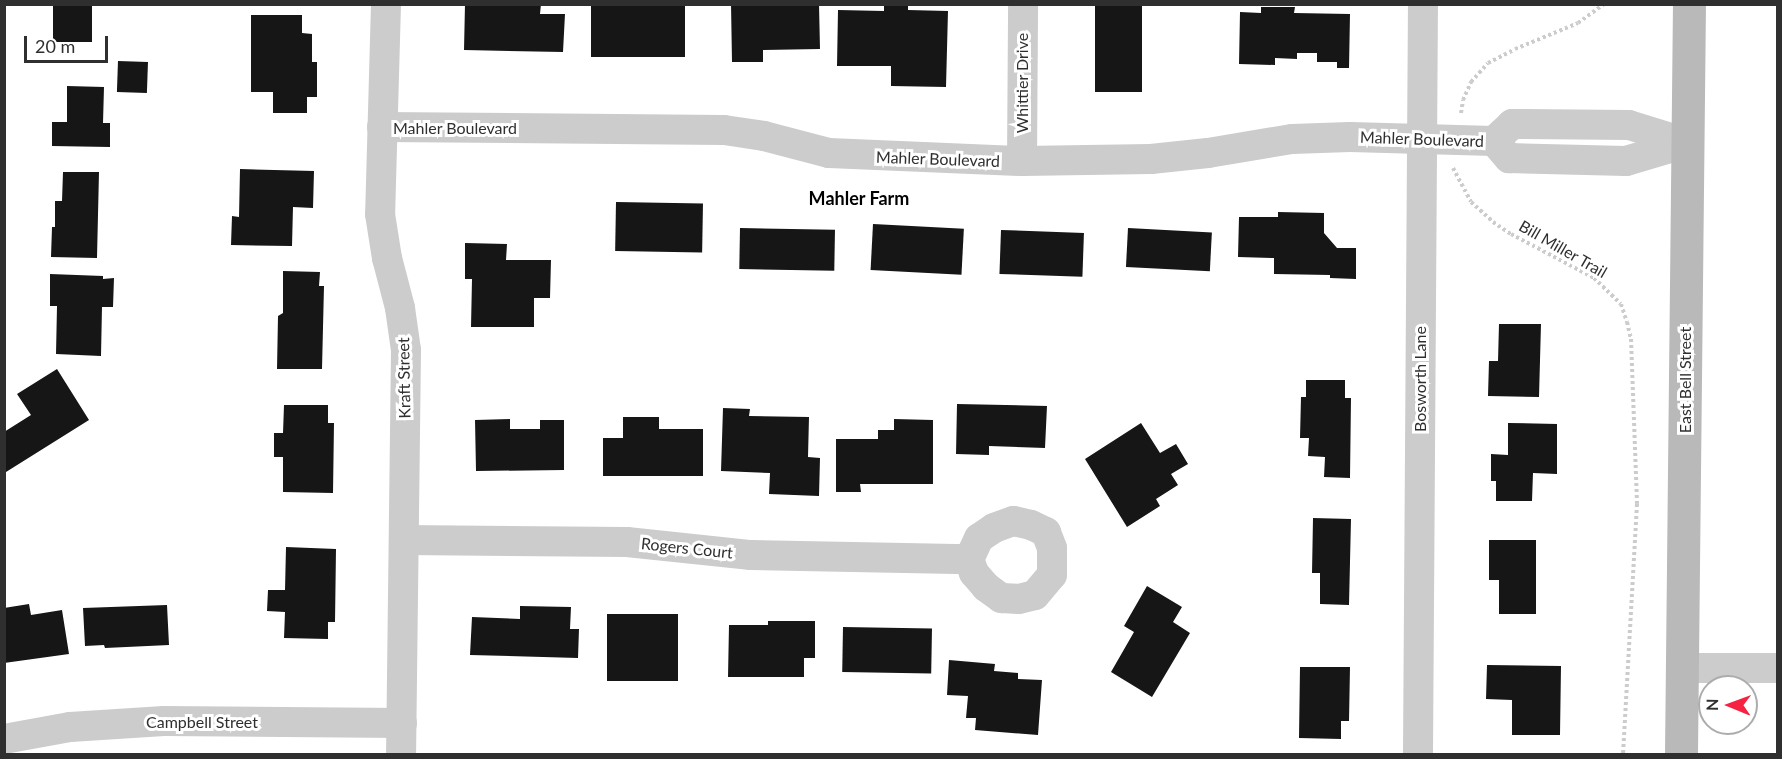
<!DOCTYPE html>
<html>
<head>
<meta charset="utf-8">
<style>
	body { margin:0 }
	#map { position:relative; width:1782px; height:759px; overflow:hidden; background:#fff; font-family:Lato,sans-serif }
	div>[style] { position:absolute }
	[style*='--x'] { left:calc(var(--x)*1px); top:calc(var(--y)*1px); width:calc(var(--w)*1px); rotate:calc(var(--a)*1deg) }
	.building>* { inset:0; background:#161616; transform-origin:0 0 }
	.path>* { height:4px; margin-top:-2px; transform-origin:0; background:repeating-linear-gradient(90deg,#ccc 0 3px,transparent 0 6px) }
	.street>* { height:30px; margin:-15px; padding:0 15px; transform-origin:15px; border-radius:15px; background:#ccc }
	.secondary>* { height:33px; margin:-16.5px; padding:0 16.5px; transform-origin:16.5px; border-radius:16.5px; background:#b9b9b9 }
	span { translate:-50% -50%; white-space:nowrap; text-align:center; line-height:1.15; -webkit-text-stroke:6px #fff; paint-order:stroke }
	.street-label { font-size:16px; color:#2f2f2f }
	.neighbourhood-label { font-size:18px; color:#000; font-weight:700 }
	.frame { position:absolute; inset:0; border:6px solid #2f2f2f; pointer-events:none }
	.north { position:absolute; left:1698px; top:675px; width:60px; height:60px; box-sizing:border-box; background:#fff; border:2px solid #acacac; border-radius:50%; rotate:271deg; font-size:16px; font-weight:700; line-height:24px; text-align:center; color:#2f2f2f }
	.north::after { content:''; display:block; margin:auto; width:21px; height:27px; background:#f62242; clip-path:polygon(50% 0,100% 100%,50% 72%,0 100%) }
	.scale { position:absolute; left:24px; top:36px; width:84px; height:27px; box-sizing:border-box; border:3px solid #2f2f2f; border-top:0; padding-left:8px; font-size:18px; line-height:21px; white-space:nowrap; color:#2f2f2f; -webkit-text-stroke:4px #fff; paint-order:stroke }
</style>
</head>
<body>
<div id="map">
	<div class="building">
		<div style="left:53px;top:4px;width:39px;height:38px"></div>
		<div style="clip-path:polygon(465px 4px,541px 4px,540px 14px,565px 14px,563px 52px,464px 50px)"></div>
		<div style="left:591px;top:4px;width:94px;height:53px"></div>
		<div style="clip-path:polygon(731px 4px,819px 4px,820px 49px,763px 50px,763px 62px,732px 62px)"></div>
		<div style="clip-path:polygon(884px 4px,908px 4px,908px 10px,948px 11px,946px 87px,891px 86px,891px 66px,837px 66px,838px 10px,884px 11px)"></div>
		<div style="left:1095px;top:4px;width:47px;height:88px"></div>
		<div style="clip-path:polygon(1261px 7px,1295px 7px,1294px 13px,1350px 14px,1349px 68px,1337px 68px,1337px 62px,1317px 62px,1317px 53px,1297px 53px,1297px 59px,1275px 58px,1275px 65px,1239px 64px,1240px 12px,1261px 13px)"></div>
		<div style="clip-path:polygon(251px 15px,302px 15px,302px 33px,312px 34px,312px 62px,317px 62px,317px 97px,307px 97px,307px 113px,273px 113px,273px 92px,251px 92px)"></div>
		<div style="left:118px;top:61px;width:30px;height:31px;rotate:2deg"></div>
		<div style="clip-path:polygon(67px 86px,104px 87px,103px 123px,110px 123px,110px 147px,52px 146px,52px 122px,67px 122px)"></div>
		<div style="clip-path:polygon(240px 169px,314px 171px,313px 208px,293px 207px,292px 246px,231px 245px,232px 216px,239px 217px)"></div>
		<div style="clip-path:polygon(63px 172px,99px 172px,97px 258px,51px 257px,52px 227px,55px 227px,55px 201px,62px 201px)"></div>
		<div style="left:616px;top:202px;width:87px;height:49px;rotate:1deg"></div>
		<div style="clip-path:polygon(1278px 212px,1324px 213px,1324px 233px,1337px 248px,1356px 248px,1356px 279px,1330px 278px,1330px 275px,1274px 274px,1274px 258px,1238px 257px,1239px 217px,1278px 217px)"></div>
		<div style="left:873px;top:224px;width:91px;height:46px;rotate:3deg"></div>
		<div style="left:740px;top:228px;width:95px;height:41px;rotate:1deg"></div>
		<div style="left:1128px;top:228px;width:84px;height:39px;rotate:3deg"></div>
		<div style="left:1001px;top:230px;width:83px;height:44px;rotate:2deg"></div>
		<div style="clip-path:polygon(465px 243px,507px 244px,506px 260px,551px 260px,550px 298px,534px 298px,534px 327px,471px 327px,472px 279px,465px 279px)"></div>
		<div style="clip-path:polygon(283px 271px,320px 272px,319px 286px,324px 286px,322px 369px,277px 369px,278px 316px,283px 313px)"></div>
		<div style="clip-path:polygon(50px 274px,103px 276px,103px 279px,114px 278px,113px 307px,102px 307px,101px 356px,56px 354px,57px 306px,50px 306px)"></div>
		<div style="clip-path:polygon(1499px 324px,1541px 324px,1539px 397px,1488px 396px,1489px 361px,1498px 361px)"></div>
		<div style="clip-path:polygon(57px 369px,89px 420px,6px 472px,4px 432px,31px 415px,17px 394px)"></div>
		<div style="clip-path:polygon(1306px 380px,1345px 380px,1345px 398px,1351px 398px,1350px 478px,1324px 477px,1325px 457px,1308px 456px,1309px 438px,1300px 438px,1301px 397px,1306px 397px)"></div>
		<div style="clip-path:polygon(957px 404px,1047px 406px,1045px 448px,989px 446px,989px 455px,956px 454px)"></div>
		<div style="clip-path:polygon(284px 405px,328px 405px,328px 423px,334px 423px,333px 493px,283px 492px,283px 457px,274px 457px,274px 433px,283px 433px)"></div>
		<div style="clip-path:polygon(723px 408px,750px 409px,749px 416px,809px 417px,808px 457px,820px 458px,819px 496px,769px 494px,770px 473px,721px 471px)"></div>
		<div style="clip-path:polygon(623px 417px,659px 417px,659px 429px,703px 429px,703px 476px,603px 476px,603px 438px,623px 438px)"></div>
		<div style="clip-path:polygon(510px 419px,510px 429px,540px 429px,540px 420px,564px 420px,564px 470px,476px 471px,475px 420px)"></div>
		<div style="clip-path:polygon(894px 419px,933px 420px,933px 484px,860px 484px,861px 492px,836px 492px,836px 439px,878px 439px,878px 430px,894px 430px)"></div>
		<div style="clip-path:polygon(1141px 423px,1160px 453px,1176px 444px,1188px 464px,1171px 474px,1178px 485px,1156px 499px,1160px 506px,1127px 527px,1085px 459px)"></div>
		<div style="clip-path:polygon(1508px 423px,1557px 424px,1557px 474px,1533px 473px,1532px 501px,1496px 501px,1496px 481px,1491px 481px,1491px 454px,1508px 455px)"></div>
		<div style="clip-path:polygon(1313px 518px,1351px 519px,1349px 605px,1320px 604px,1320px 573px,1312px 573px)"></div>
		<div style="clip-path:polygon(1489px 540px,1536px 540px,1536px 614px,1499px 614px,1499px 580px,1489px 580px)"></div>
		<div style="clip-path:polygon(286px 547px,336px 549px,335px 622px,328px 622px,328px 639px,284px 638px,285px 612px,267px 611px,268px 590px,285px 590px)"></div>
		<div style="clip-path:polygon(1147px 586px,1182px 607px,1173px 622px,1190px 633px,1152px 697px,1111px 672px,1134px 632px,1124px 626px)"></div>
		<div style="clip-path:polygon(29px 604px,31px 615px,62px 610px,69px 654px,4px 663px,4px 608px)"></div>
		<div style="clip-path:polygon(167px 605px,169px 645px,105px 648px,104px 645px,85px 646px,83px 608px)"></div>
		<div style="clip-path:polygon(520px 606px,571px 607px,570px 629px,579px 629px,578px 658px,470px 655px,472px 617px,520px 619px)"></div>
		<div style="left:607px;top:614px;width:71px;height:67px"></div>
		<div style="clip-path:polygon(768px 621px,815px 621px,815px 658px,804px 658px,804px 677px,728px 677px,729px 625px,768px 625px)"></div>
		<div style="left:843px;top:627px;width:89px;height:45px;rotate:1deg"></div>
		<div style="clip-path:polygon(949px 660px,995px 664px,994px 671px,1018px 673px,1018px 679px,1042px 680px,1038px 735px,975px 730px,976px 718px,966px 718px,968px 696px,947px 695px)"></div>
		<div style="clip-path:polygon(1487px 665px,1561px 666px,1560px 735px,1512px 735px,1512px 700px,1486px 699px)"></div>
		<div style="clip-path:polygon(1300px 667px,1350px 667px,1349px 721px,1341px 721px,1341px 739px,1299px 738px)"></div>
	</div>
	<div class="path">
		<div style="--x:1461;--y:113;--w:13;--a:-81"></div>
		<div style="--x:1463;--y:100;--w:20;--a:-66"></div>
		<div style="--x:1471;--y:82;--w:25;--a:-48"></div>
		<div style="--x:1488;--y:63;--w:30;--a:-27"></div>
		<div style="--x:1515;--y:49;--w:68;--a:-22.4"></div>
		<div style="--x:1578;--y:23;--w:32;--a:-36"></div>
		<div style="--x:1453;--y:168;--w:38;--a:62"></div>
		<div style="--x:1471;--y:202;--w:30;--a:42"></div>
		<div style="--x:1493;--y:222;--w:22;--a:34"></div>
		<div style="--x:1511;--y:234;--w:94;--a:27.9"></div>
		<div style="--x:1594;--y:278;--w:37;--a:44"></div>
		<div style="--x:1621;--y:304;--w:19;--a:72"></div>
		<div style="--x:1627;--y:322;--w:17;--a:77"></div>
		<div style="--x:1631;--y:339;--w:165;--a:87.9"></div>
		<div style="--x:1637;--y:504;--w:250;--a:93.2"></div>
	</div>
	<div class="street">
		<div style="--x:386;--y:4;--w:210;--a:91.6"></div>
		<div style="--x:380;--y:214;--w:45;--a:81"></div>
		<div style="--x:387;--y:258;--w:52;--a:75.4"></div>
		<div style="--x:400;--y:308;--w:42;--a:81.9"></div>
		<div style="--x:406;--y:350;--w:404;--a:90.7"></div>
		<div style="--x:382;--y:127;--w:342;--a:0.5"></div>
		<div style="--x:724;--y:130;--w:40;--a:8.5"></div>
		<div style="--x:764;--y:136;--w:67;--a:14.7"></div>
		<div style="--x:829;--y:153;--w:193;--a:2.4"></div>
		<div style="--x:1022;--y:161;--w:129;--a:-0.9"></div>
		<div style="--x:1151;--y:159;--w:57;--a:-6"></div>
		<div style="--x:1208;--y:153;--w:85;--a:-9.5"></div>
		<div style="--x:1292;--y:139;--w:58;--a:-2"></div>
		<div style="--x:1350;--y:137;--w:144;--a:1.6"></div>
		<div style="--x:1494;--y:141;--w:25;--a:-43"></div>
		<div style="--x:1512;--y:124;--w:117;--a:0.5"></div>
		<div style="--x:1629;--y:125;--w:61;--a:17.2"></div>
		<div style="--x:1494;--y:141;--w:23;--a:49"></div>
		<div style="--x:1509;--y:158;--w:117;--a:1.5"></div>
		<div style="--x:1626;--y:161;--w:64;--a:-16.4"></div>
		<div style="--x:1022;--y:161;--w:157;--a:-89.6"></div>
		<div style="--x:404;--y:540;--w:223;--a:0.5"></div>
		<div style="--x:627;--y:542;--w:125;--a:6"></div>
		<div style="--x:751;--y:555;--w:218;--a:1.1"></div>
		<div style="--x:969;--y:559;--w:15;--a:70"></div>
		<div style="--x:974;--y:573;--w:18;--a:49"></div>
		<div style="--x:986;--y:587;--w:19;--a:36"></div>
		<div style="--x:1001;--y:598;--w:18;--a:3"></div>
		<div style="--x:1019;--y:599;--w:16;--a:-14"></div>
		<div style="--x:1035;--y:595;--w:26;--a:-50"></div>
		<div style="--x:1052;--y:575;--w:27;--a:-90"></div>
		<div style="--x:1052;--y:548;--w:17;--a:-111"></div>
		<div style="--x:1046;--y:532;--w:17;--a:-155"></div>
		<div style="--x:1031;--y:525;--w:18;--a:-167"></div>
		<div style="--x:1013;--y:521;--w:20;--a:160"></div>
		<div style="--x:994;--y:528;--w:18;--a:146"></div>
		<div style="--x:979;--y:538;--w:23;--a:115"></div>
		<div style="--x:1682;--y:668;--w:96;--a:0"></div>
		<div style="--x:4;--y:739;--w:67;--a:-10.3"></div>
		<div style="--x:70;--y:727;--w:94;--a:-3.7"></div>
		<div style="--x:164;--y:721;--w:238;--a:0.5"></div>
		<div style="--x:1418;--y:754;--w:750;--a:-89.62"></div>
	</div>
	<div class="secondary">
		<div style="--x:1681;--y:754;--w:750;--a:-89.39"></div>
	</div>
	<div class="street-label">
		<span style="left:1022px;top:83px;rotate:-90deg">Whittier Drive</span>
		<span style="left:455px;top:128px">Mahler Boulevard</span>
		<span style="left:1422px;top:139px;rotate:2deg">Mahler Boulevard</span>
		<span style="left:938px;top:159px;rotate:2deg">Mahler Boulevard</span>
		<span style="left:1563px;top:249px;rotate:30deg">Bill Miller Trail</span>
		<span style="left:404px;top:378px;rotate:-91deg">Kraft Street</span>
		<span style="left:1420px;top:379px;rotate:-90deg">Bosworth Lane</span>
		<span style="left:1685px;top:380px;rotate:-90deg">East Bell Street</span>
		<span style="left:687px;top:548px;rotate:6deg">Rogers Court</span>
		<span style="left:202px;top:722px">Campbell Street</span>
	</div>
	<div class="neighbourhood-label">
		<span style="left:859px;top:198px">Mahler Farm</span>
	</div>
	<div class="frame"></div>
	<div class="north">N</div>
	<div class="scale">20 m</div>
</div>
</body>
</html>
